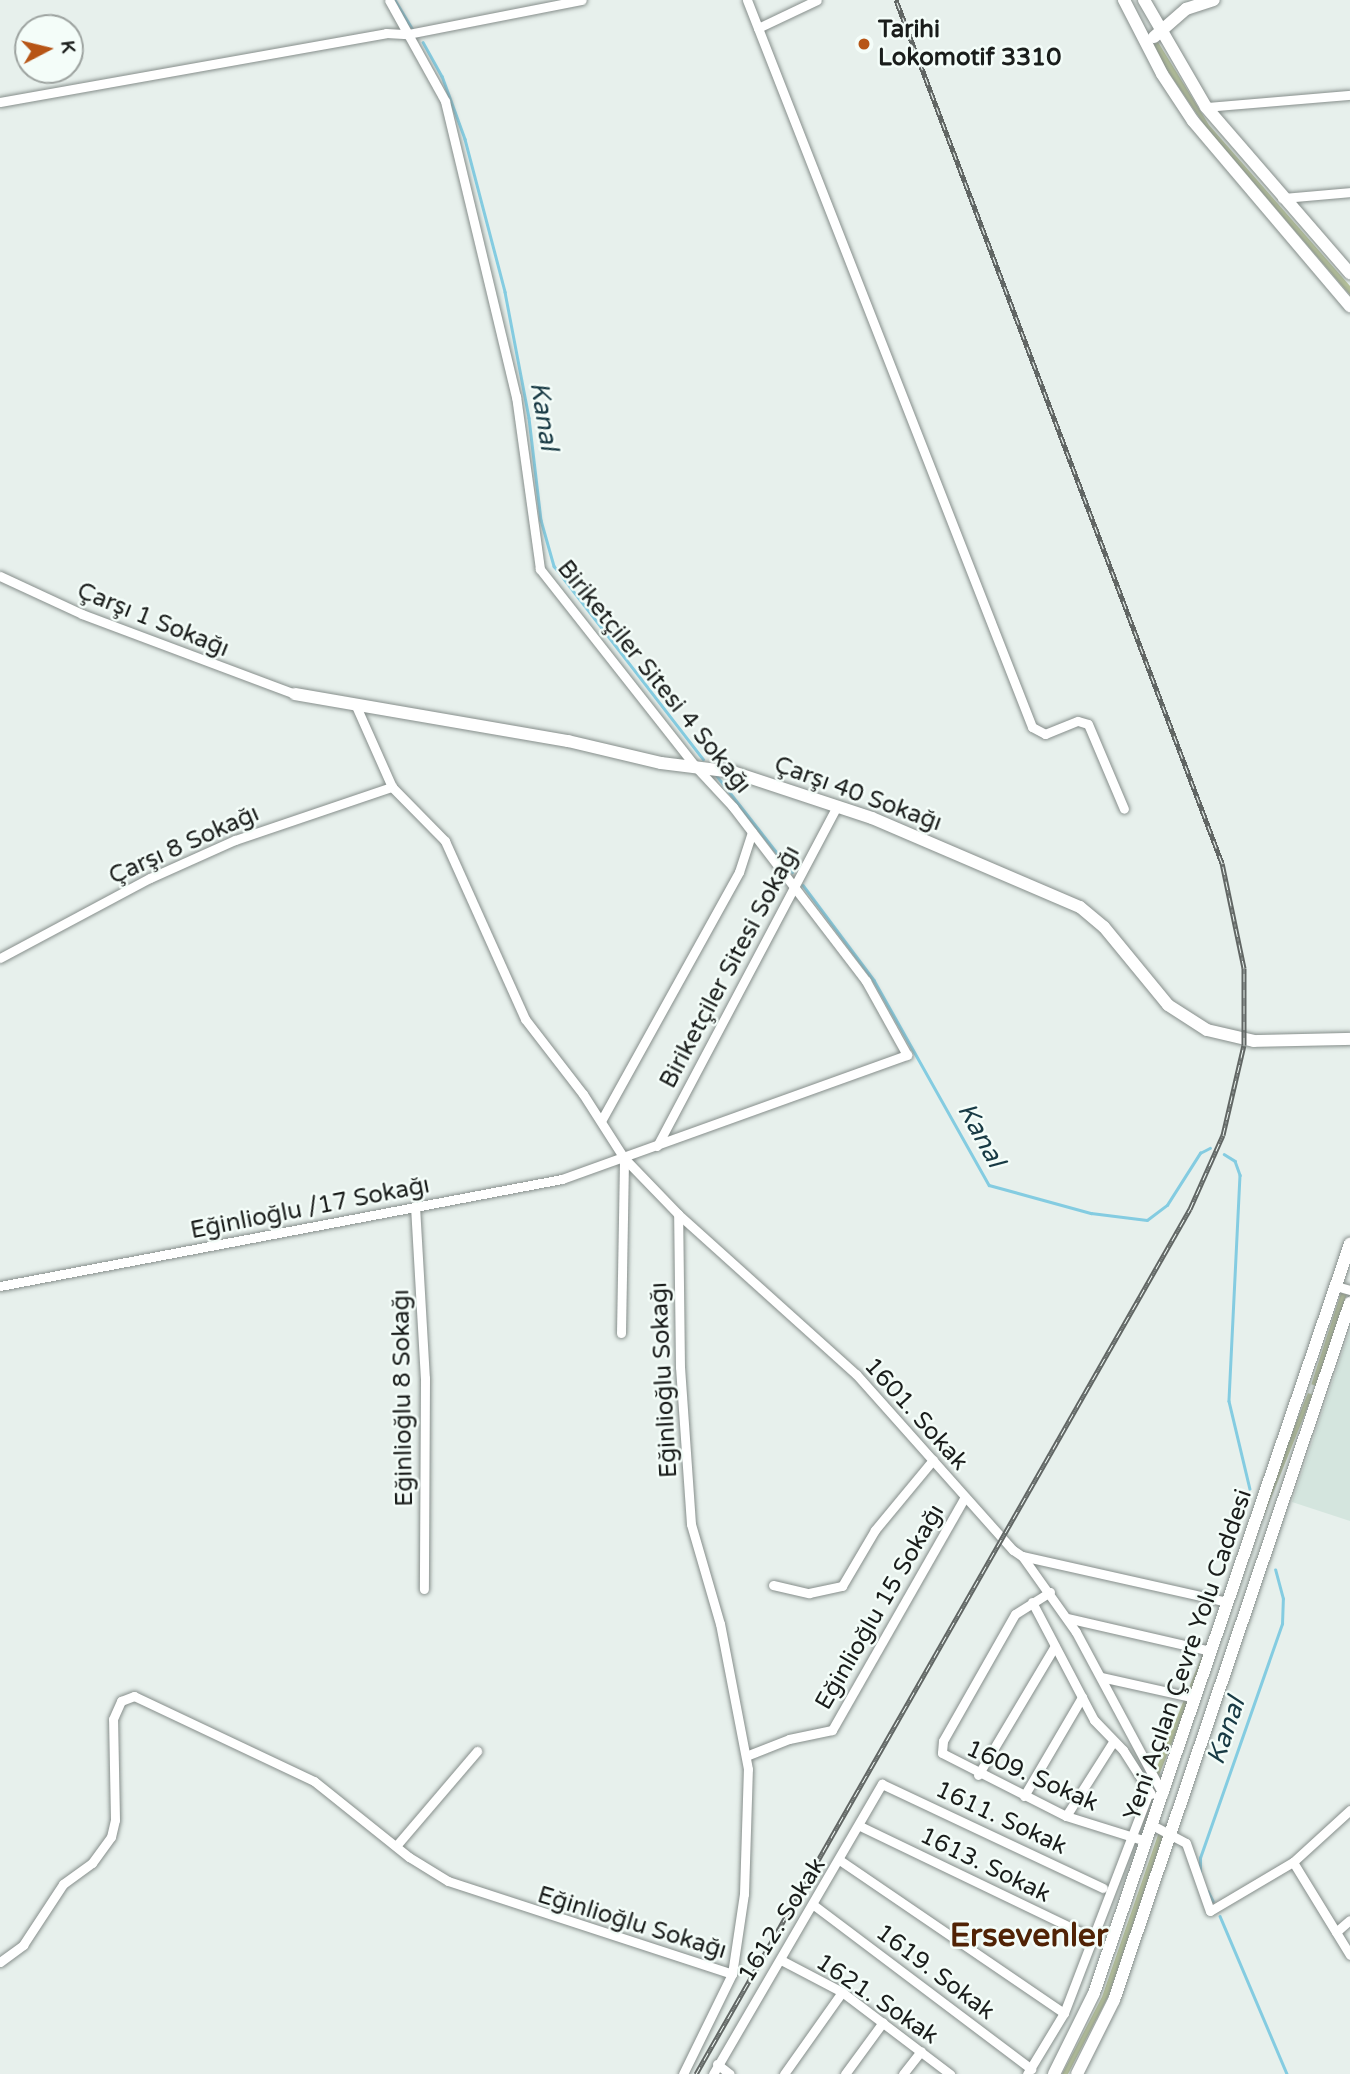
<!DOCTYPE html>
<html>
<head>
<meta charset="utf-8">
<style>
	body { margin:0 }
	#map { position:relative; width:1350px; height:2074px; overflow:hidden; background:#e7f0ec; font-family:"Varela Round",sans-serif }
	div>[style] { position:absolute }
	[style*='--x'] { left:calc(var(--x)*1px); top:calc(var(--y)*1px); width:calc(var(--w)*1px); rotate:calc(var(--a)*1deg) }
	.built>* { inset:0; background:#d4e5de }
	.green>* { inset:0; background:#b5c199; transform-origin:0 0 }
	.stream>* { height:2.5px; margin:-1.25px; padding:0 1.25px; transform-origin:1.25px; border-radius:1.25px; background:#84cce1 }
	.roads { filter:drop-shadow(0 0 2px #868e8b) drop-shadow(0 0 2px #868e8b) }
	.street>* { height:9px; margin:-4.5px; padding:0 4.5px; transform-origin:4.5px; border-radius:4.5px; background:#fff }
	.secondary>* { height:12px; margin:-6px; padding:0 6px; transform-origin:6px; border-radius:6px; background:#fff }
	.rail>* { height:5px; margin-top:-2.5px; transform-origin:0; background:repeating-linear-gradient(90deg,#f4fdf9 0 8px,#616664 0 16px); box-sizing:border-box; border-block:2px solid #616664 }
	.dots>* { width:19px; height:19px; translate:-50% -50%; box-sizing:border-box; border:4px solid #f4fdf9; border-radius:50% }
	span { translate:-50% -50%; white-space:nowrap; text-align:center; line-height:1.15; -webkit-text-stroke:5px #f4fdf9; paint-order:stroke }
	.poi-label { font-size:24px; color:#1a1d1b; font-weight:700 }
	.left { translate:0 -50%; text-align:left }
	.street-label { font-size:24px; color:#1a1d1b }
	.water-label { font-size:26px; color:#183a44; font-style:italic }
	.district-label { font-size:32px; color:#512306; font-weight:700 }
	.north { position:absolute; left:14px; top:14px; width:70px; height:70px; box-sizing:border-box; background:#f4fdf9; border:2px solid #9da3a0; border-radius:50%; rotate:83deg; font-size:19px; font-weight:700; line-height:28px; text-align:center; color:#1a1d1b }
	.north::after { content:''; display:block; margin:auto; width:24px; height:32px; background:#b75516; clip-path:polygon(50% 0,100% 100%,50% 72%,0 100%) }
</style>
</head>
<body>
<div id="map">
	<div class="built">
		<div style="clip-path:polygon(1350px 1330px,1350px 1521px,1292px 1502px)"></div>
	</div>
	<div class="green">
		<div style="clip-path:polygon(1158px 42px,1209px 125px,1350px 286px,1350px 295px,1205px 126px,1165px 67px,1153px 45px)"></div>
		<div style="left:1341px;top:1293px;width:6px;height:96px;rotate:18deg"></div>
		<div style="left:1308px;top:1393px;width:5px;height:454px;rotate:22deg"></div>
		<div style="clip-path:polygon(1159px 1832px,1164px 1834px,1109px 1995px,1068px 2074px,1062px 2074px,1102px 1997px)"></div>
	</div>
	<div class="stream">
		<div style="--x:395;--y:0;--w:33;--a:59"></div>
		<div style="--x:423;--y:42;--w:39;--a:61"></div>
		<div style="--x:442;--y:76;--w:67;--a:69.9"></div>
		<div style="--x:465;--y:139;--w:158;--a:75.3"></div>
		<div style="--x:505;--y:292;--w:128;--a:79.2"></div>
		<div style="--x:529;--y:418;--w:103;--a:83.3"></div>
		<div style="--x:541;--y:520;--w:48;--a:74.2"></div>
		<div style="--x:554;--y:566;--w:244;--a:52.3"></div>
		<div style="--x:717;--y:776;--w:122;--a:52"></div>
		<div style="--x:803;--y:885;--w:119;--a:53.2"></div>
		<div style="--x:874;--y:980;--w:235;--a:60.7"></div>
		<div style="--x:989;--y:1185;--w:106;--a:15.4"></div>
		<div style="--x:1091;--y:1213;--w:56;--a:7.1"></div>
		<div style="--x:1147;--y:1220;--w:25;--a:-37"></div>
		<div style="--x:1167;--y:1205;--w:62;--a:-57.6"></div>
		<div style="--x:1200;--y:1153;--w:11;--a:-27"></div>
		<div style="--x:1224;--y:1154;--w:13;--a:32"></div>
		<div style="--x:1235;--y:1161;--w:15;--a:70"></div>
		<div style="--x:1240;--y:1175;--w:226;--a:92.8"></div>
		<div style="--x:1229;--y:1401;--w:90;--a:76.6"></div>
		<div style="--x:1200;--y:1872;--w:14;--a:-90"></div>
		<div style="--x:1200;--y:1858;--w:248;--a:-70.7"></div>
		<div style="--x:1282;--y:1624;--w:25;--a:-88"></div>
		<div style="--x:1283;--y:1599;--w:30;--a:-105"></div>
		<div style="--x:1208;--y:1891;--w:11;--a:63"></div>
		<div style="--x:1220;--y:1916;--w:172;--a:67"></div>
	</div>
	<div class="roads">
		<div class="street">
			<div style="--x:747;--y:0;--w:781;--a:68.59"></div>
			<div style="--x:1032;--y:727;--w:15;--a:28"></div>
			<div style="--x:1045;--y:734;--w:35;--a:-22"></div>
			<div style="--x:1078;--y:721;--w:10;--a:17"></div>
			<div style="--x:1088;--y:724;--w:92;--a:67"></div>
			<div style="--x:758;--y:28;--w:65;--a:-25.4"></div>
			<div style="--x:0;--y:102;--w:392;--a:-10.1"></div>
			<div style="--x:386;--y:33;--w:22;--a:3"></div>
			<div style="--x:408;--y:34;--w:177;--a:-11.1"></div>
			<div style="--x:1206;--y:107;--w:144;--a:-4.8"></div>
			<div style="--x:1282;--y:198;--w:68;--a:-5"></div>
			<div style="--x:0;--y:576;--w:90;--a:24.9"></div>
			<div style="--x:82;--y:614;--w:228;--a:20.6"></div>
			<div style="--x:356;--y:706;--w:89;--a:66"></div>
			<div style="--x:392;--y:787;--w:76;--a:45.5"></div>
			<div style="--x:445;--y:841;--w:195;--a:65.8"></div>
			<div style="--x:525;--y:1019;--w:95;--a:52.3"></div>
			<div style="--x:583;--y:1094;--w:76;--a:57.4"></div>
			<div style="--x:624;--y:1158;--w:78;--a:46"></div>
			<div style="--x:678;--y:1214;--w:239;--a:42"></div>
			<div style="--x:856;--y:1374;--w:236;--a:48.3"></div>
			<div style="--x:1013;--y:1550;--w:11;--a:34"></div>
			<div style="--x:1022;--y:1556;--w:210;--a:12.6"></div>
			<div style="--x:0;--y:958;--w:170;--a:-28.1"></div>
			<div style="--x:150;--y:878;--w:93;--a:-24.1"></div>
			<div style="--x:235;--y:840;--w:166;--a:-18.7"></div>
			<div style="--x:601;--y:1121;--w:285;--a:-61"></div>
			<div style="--x:739;--y:872;--w:42;--a:-72"></div>
			<div style="--x:657;--y:1146;--w:385;--a:-62.1"></div>
			<div style="--x:415;--y:1206;--w:172;--a:86.7"></div>
			<div style="--x:425;--y:1378;--w:211;--a:90.3"></div>
			<div style="--x:0;--y:1286;--w:572;--a:-10.78"></div>
			<div style="--x:562;--y:1179;--w:367;--a:-19.8"></div>
			<div style="--x:907;--y:1055;--w:85;--a:-119"></div>
			<div style="--x:866;--y:981;--w:219;--a:-127.4"></div>
			<div style="--x:733;--y:807;--w:56;--a:-132.8"></div>
			<div style="--x:695;--y:766;--w:251;--a:-128.2"></div>
			<div style="--x:540;--y:569;--w:174;--a:-97.9"></div>
			<div style="--x:516;--y:397;--w:304;--a:-103.5"></div>
			<div style="--x:445;--y:101;--w:115;--a:-119"></div>
			<div style="--x:1336;--y:1286;--w:15;--a:16"></div>
			<div style="--x:621;--y:1333;--w:175;--a:-89"></div>
			<div style="--x:1022;--y:1556;--w:93;--a:54.6"></div>
			<div style="--x:1076;--y:1632;--w:184;--a:61.8"></div>
			<div style="--x:773;--y:1585;--w:37;--a:13"></div>
			<div style="--x:809;--y:1593;--w:34;--a:-12"></div>
			<div style="--x:842;--y:1586;--w:65;--a:-59.5"></div>
			<div style="--x:875;--y:1530;--w:91;--a:-50.4"></div>
			<div style="--x:1050;--y:1592;--w:41;--a:147.8"></div>
			<div style="--x:1015;--y:1614;--w:146;--a:119.6"></div>
			<div style="--x:943;--y:1741;--w:12;--a:95"></div>
			<div style="--x:942;--y:1753;--w:139;--a:26.9"></div>
			<div style="--x:1066;--y:1816;--w:84;--a:17.4"></div>
			<div style="--x:1032;--y:1602;--w:133;--a:62.3"></div>
			<div style="--x:1094;--y:1720;--w:42;--a:46"></div>
			<div style="--x:1123;--y:1750;--w:52;--a:57.5"></div>
			<div style="--x:1067;--y:1618;--w:148;--a:12.9"></div>
			<div style="--x:1101;--y:1677;--w:96;--a:12.6"></div>
			<div style="--x:746;--y:1756;--w:46;--a:-21.6"></div>
			<div style="--x:789;--y:1739;--w:44;--a:-11.8"></div>
			<div style="--x:832;--y:1730;--w:268;--a:-60.3"></div>
			<div style="--x:978;--y:1775;--w:150;--a:-59.2"></div>
			<div style="--x:1024;--y:1796;--w:115;--a:-59.6"></div>
			<div style="--x:1066;--y:1816;--w:88;--a:-57.6"></div>
			<div style="--x:1152;--y:1825;--w:38;--a:28"></div>
			<div style="--x:1186;--y:1843;--w:72;--a:70.6"></div>
			<div style="--x:1210;--y:1911;--w:96;--a:-30.6"></div>
			<div style="--x:1293;--y:1862;--w:77;--a:-42.4"></div>
			<div style="--x:860;--y:1826;--w:259;--a:25.7"></div>
			<div style="--x:396;--y:1846;--w:125;--a:-49.5"></div>
			<div style="--x:841;--y:1861;--w:270;--a:34.3"></div>
			<div style="--x:1293;--y:1862;--w:109;--a:58.5"></div>
			<div style="--x:815;--y:1906;--w:271;--a:37"></div>
			<div style="--x:1336;--y:1932;--w:18;--a:-41"></div>
			<div style="--x:781;--y:1960;--w:69;--a:27.7"></div>
			<div style="--x:842;--y:1992;--w:136;--a:37.2"></div>
			<div style="--x:0;--y:1962;--w:29;--a:-36"></div>
			<div style="--x:23;--y:1945;--w:73;--a:-56.7"></div>
			<div style="--x:63;--y:1884;--w:36;--a:-36"></div>
			<div style="--x:92;--y:1863;--w:32;--a:-54"></div>
			<div style="--x:111;--y:1837;--w:17;--a:-77"></div>
			<div style="--x:115;--y:1820;--w:101;--a:-91.1"></div>
			<div style="--x:113;--y:1719;--w:20;--a:-66"></div>
			<div style="--x:121;--y:1701;--w:14;--a:-21"></div>
			<div style="--x:134;--y:1696;--w:199;--a:25.3"></div>
			<div style="--x:314;--y:1781;--w:122;--a:38.7"></div>
			<div style="--x:409;--y:1857;--w:46;--a:31.6"></div>
			<div style="--x:448;--y:1881;--w:299;--a:18.1"></div>
			<div style="--x:732;--y:1974;--w:81;--a:-81.5"></div>
			<div style="--x:744;--y:1894;--w:125;--a:-88.2"></div>
			<div style="--x:748;--y:1769;--w:148;--a:-100.9"></div>
			<div style="--x:720;--y:1624;--w:104;--a:-106.2"></div>
			<div style="--x:691;--y:1524;--w:157;--a:-94"></div>
			<div style="--x:680;--y:1367;--w:153;--a:-90.7"></div>
			<div style="--x:717;--y:2064;--w:16;--a:38"></div>
			<div style="--x:683;--y:2074;--w:111;--a:-63.9"></div>
			<div style="--x:713;--y:2074;--w:336;--a:-59.8"></div>
			<div style="--x:882;--y:1784;--w:244;--a:25.2"></div>
			<div style="--x:784;--y:2074;--w:100;--a:-54.7"></div>
			<div style="--x:845;--y:2074;--w:64;--a:-53.8"></div>
			<div style="--x:903;--y:2074;--w:29;--a:-52"></div>
			<div style="--x:1027;--y:2074;--w:71;--a:-58.8"></div>
			<div style="--x:1064;--y:2013;--w:235;--a:-69"></div>
		</div>
		<div class="secondary">
			<div style="--x:1124;--y:0;--w:83;--a:62.8"></div>
			<div style="--x:1162;--y:74;--w:56;--a:56.6"></div>
			<div style="--x:1193;--y:121;--w:243;--a:49.7"></div>
			<div style="--x:1144;--y:0;--w:124;--a:59.9"></div>
			<div style="--x:1206;--y:107;--w:220;--a:49.1"></div>
			<div style="--x:1154;--y:37;--w:43;--a:-41.2"></div>
			<div style="--x:1186;--y:9;--w:29;--a:-18"></div>
			<div style="--x:295;--y:694;--w:277;--a:9.8"></div>
			<div style="--x:568;--y:741;--w:96;--a:13.3"></div>
			<div style="--x:661;--y:763;--w:73;--a:7.1"></div>
			<div style="--x:733;--y:772;--w:146;--a:18.3"></div>
			<div style="--x:872;--y:818;--w:226;--a:23.2"></div>
			<div style="--x:1080;--y:907;--w:31;--a:40"></div>
			<div style="--x:1104;--y:927;--w:101;--a:50.6"></div>
			<div style="--x:1168;--y:1005;--w:46;--a:32.7"></div>
			<div style="--x:1207;--y:1030;--w:48;--a:13.2"></div>
			<div style="--x:1254;--y:1041;--w:96;--a:-1.2"></div>
			<div style="--x:1054;--y:2074;--w:90;--a:-63.7"></div>
			<div style="--x:1094;--y:1993;--w:792;--a:-71.13"></div>
			<div style="--x:1077;--y:2074;--w:83;--a:-63.4"></div>
			<div style="--x:1114;--y:2000;--w:736;--a:-71.29"></div>
		</div>
	</div>
	<div class="rail">
		<div style="--x:696;--y:2074;--w:996;--a:-60.27"></div>
		<div style="--x:1190;--y:1209;--w:81;--a:-66"></div>
		<div style="--x:1223;--y:1135;--w:92;--a:-76.9"></div>
		<div style="--x:1244;--y:1045;--w:77;--a:-90"></div>
		<div style="--x:1244;--y:968;--w:107;--a:-101.8"></div>
		<div style="--x:1222;--y:863;--w:923;--a:-110.69"></div>
	</div>
	<div class="dots">
		<div style="left:864px;top:44px;background:#b75516"></div>
	</div>
	<div class="poi-label">
		<span class="left" style="left:878px;top:44px">Tarihi<br>Lokomotif 3310</span>
	</div>
	<div class="street-label">
		<span style="left:153px;top:620px;rotate:22deg">Çarşı 1 Sokağı</span>
		<span style="left:654px;top:677px;rotate:51deg">Biriketçiler Sitesi 4 Sokağı</span>
		<span style="left:858px;top:794px;rotate:20deg">Çarşı 40 Sokağı</span>
		<span style="left:184px;top:845px;rotate:-24deg">Çarşı 8 Sokağı</span>
		<span style="left:730px;top:967px;rotate:-62deg">Biriketçiler Sitesi Sokağı</span>
		<span style="left:310px;top:1208px;rotate:-11deg">Eğinlioğlu /17 Sokağı</span>
		<span style="left:664px;top:1380px;rotate:-93deg">Eğinlioğlu Sokağı</span>
		<span style="left:403px;top:1398px;rotate:-91deg">Eğinlioğlu 8 Sokağı</span>
		<span style="left:916px;top:1414px;rotate:48deg">1601. Sokak</span>
		<span style="left:880px;top:1607px;rotate:-60deg">Eğinlioğlu 15 Sokağı</span>
		<span style="left:1188px;top:1655px;rotate:-71deg">Yeni Açılan Çevre Yolu Caddesi</span>
		<span style="left:1032px;top:1776px;rotate:24deg">1609. Sokak</span>
		<span style="left:1001px;top:1818px;rotate:25deg">1611. Sokak</span>
		<span style="left:985px;top:1865px;rotate:26deg">1613. Sokak</span>
		<span style="left:782px;top:1920px;rotate:-58deg">1612. Sokak</span>
		<span style="left:632px;top:1923px;rotate:17deg">Eğinlioğlu Sokağı</span>
		<span style="left:935px;top:1972px;rotate:37deg">1619. Sokak</span>
		<span style="left:877px;top:1999px;rotate:34deg">1621. Sokak</span>
	</div>
	<div class="water-label">
		<span style="left:544px;top:416px;rotate:81deg">Kanal</span>
		<span style="left:981px;top:1135px;rotate:61deg">Kanal</span>
		<span style="left:1226px;top:1731px;rotate:-71deg">Kanal</span>
	</div>
	<div class="district-label">
		<span style="left:1029px;top:1936px">Ersevenler</span>
	</div>
	<div class="north">K</div>
</div>
</body>
</html>
